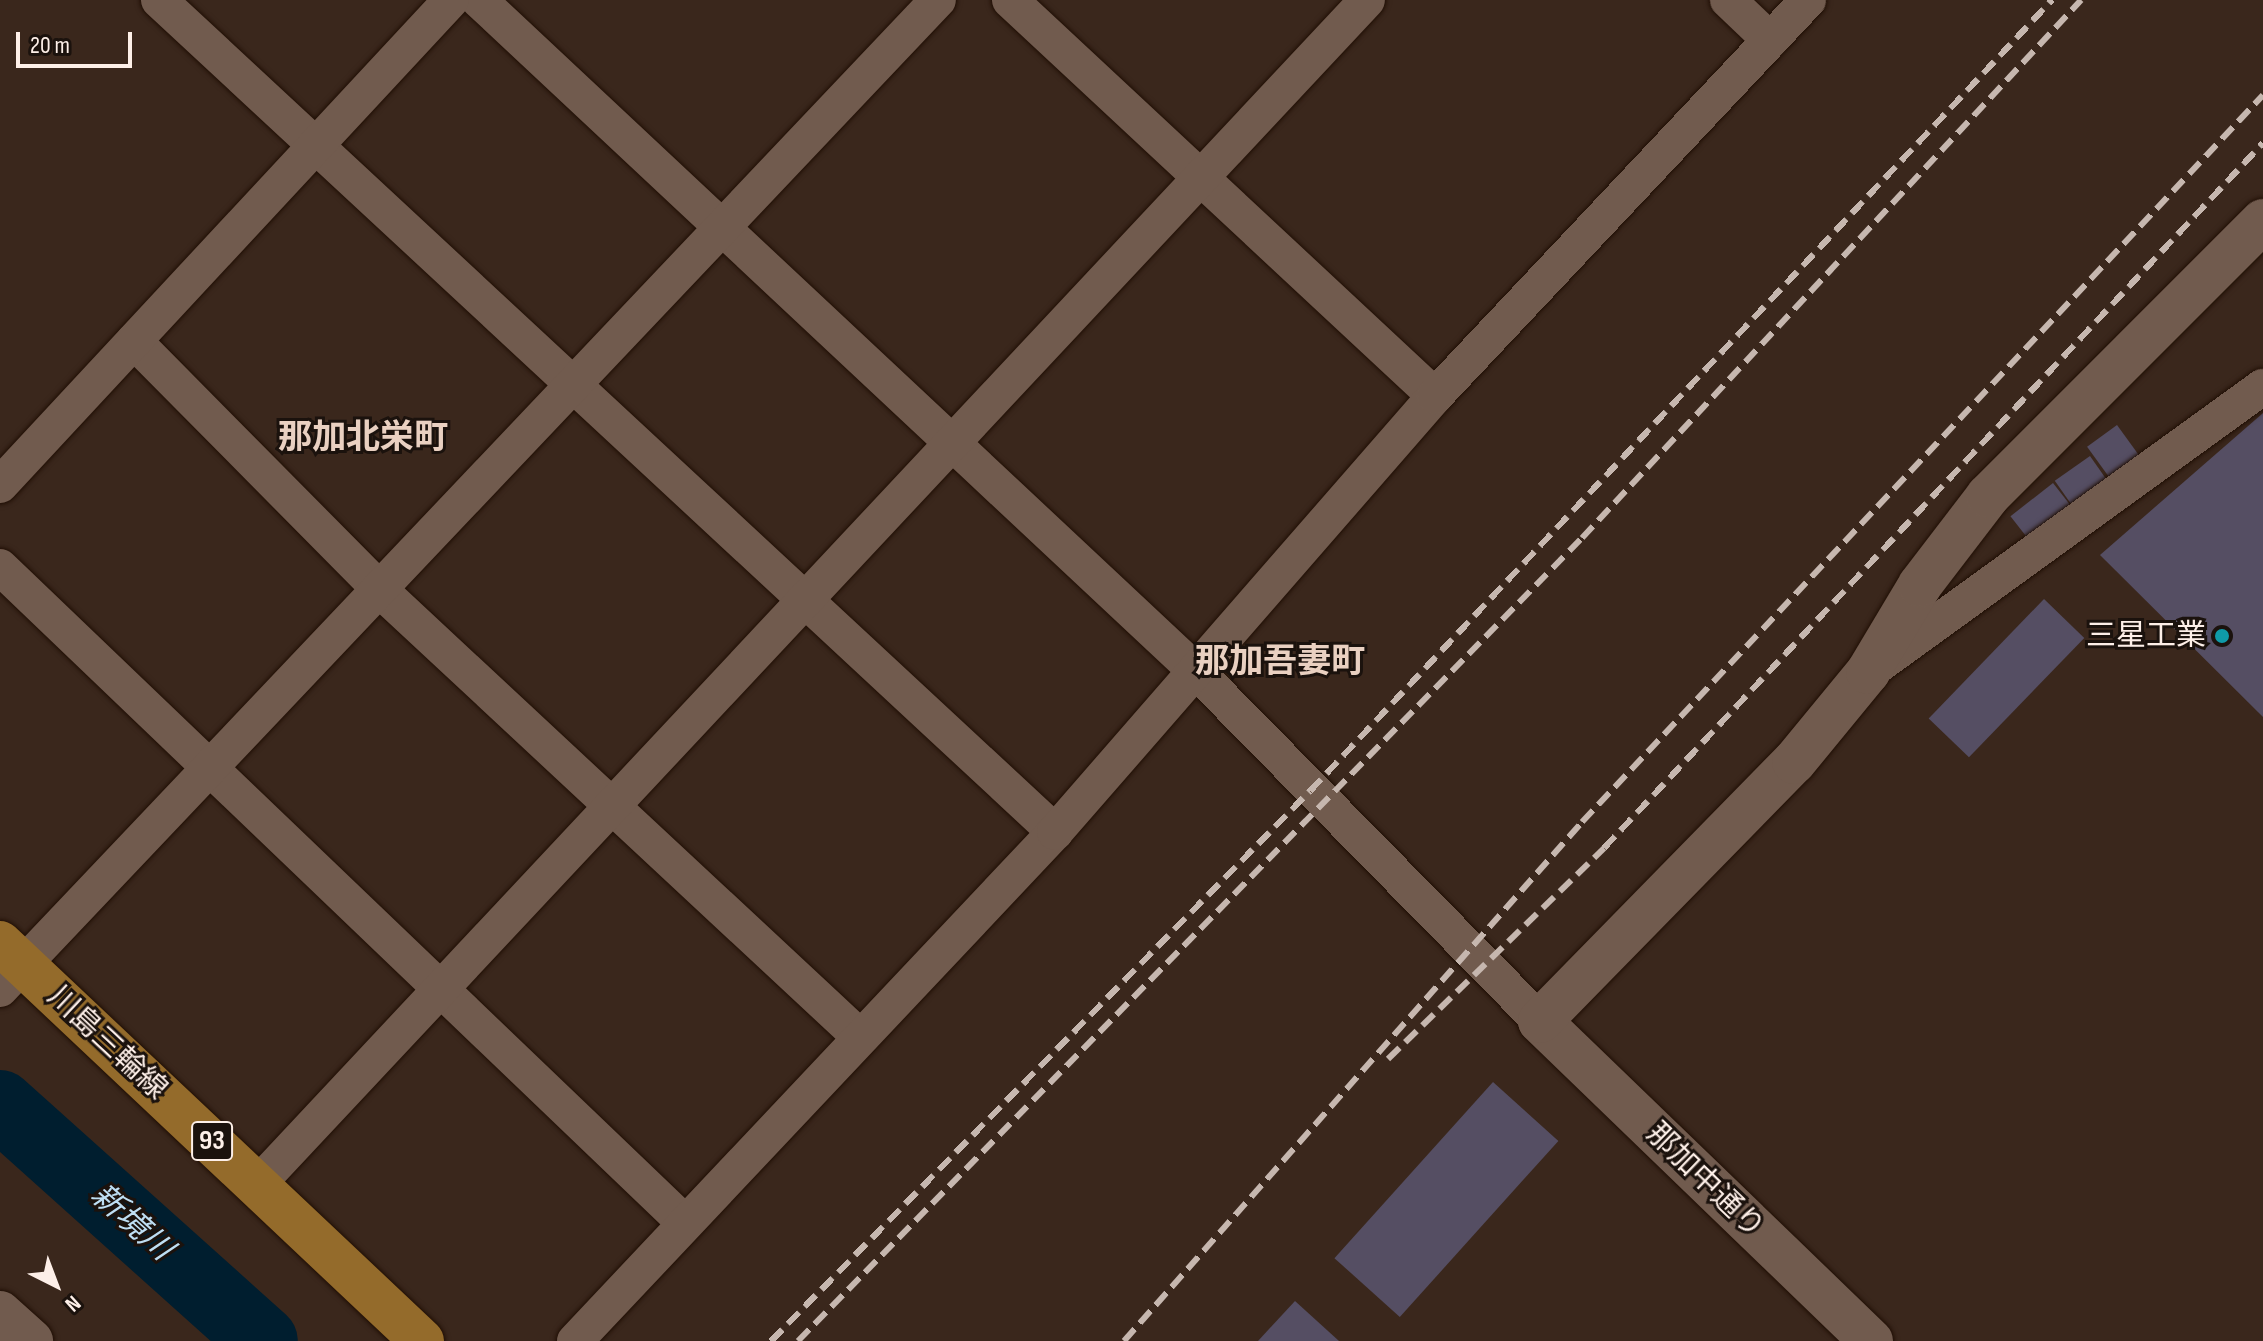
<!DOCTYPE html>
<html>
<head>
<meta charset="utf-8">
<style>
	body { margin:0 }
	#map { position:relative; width:2263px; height:1341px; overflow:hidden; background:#3a271c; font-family:"Sofia Sans Condensed","Noto Sans JP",sans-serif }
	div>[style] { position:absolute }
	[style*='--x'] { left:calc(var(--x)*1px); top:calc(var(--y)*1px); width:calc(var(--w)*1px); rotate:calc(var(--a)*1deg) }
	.river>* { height:70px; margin:-35px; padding:0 35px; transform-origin:35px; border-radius:35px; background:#001e2f }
	.building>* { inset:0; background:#554e63; transform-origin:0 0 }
	.roads { filter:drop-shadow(0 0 2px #200f05) drop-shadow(0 0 2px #200f05) }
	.minor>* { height:36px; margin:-18px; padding:0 18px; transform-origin:18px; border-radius:18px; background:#715b4e }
	.tertiary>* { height:44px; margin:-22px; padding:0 22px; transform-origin:22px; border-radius:22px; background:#715b4e }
	.primary>* { height:44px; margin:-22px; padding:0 22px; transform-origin:22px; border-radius:22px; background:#946b2b }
	.rail>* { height:6px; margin-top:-3px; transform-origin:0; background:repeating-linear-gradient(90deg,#c6b7af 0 16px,transparent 0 24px) }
	.dots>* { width:22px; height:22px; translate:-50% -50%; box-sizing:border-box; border:4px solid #1b120d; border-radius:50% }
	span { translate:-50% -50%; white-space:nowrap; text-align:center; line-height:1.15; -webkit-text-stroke:6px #1b120d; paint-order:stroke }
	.shield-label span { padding:2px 6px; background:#1b120d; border:2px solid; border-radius:6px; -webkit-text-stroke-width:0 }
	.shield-label { font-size:28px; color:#fdefe8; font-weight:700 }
	.poi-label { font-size:30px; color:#fdefe8 }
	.right { translate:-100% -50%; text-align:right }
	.street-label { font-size:30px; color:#fdefe8 }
	.water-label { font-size:32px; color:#bedef3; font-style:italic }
	.quarter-label { font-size:34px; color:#e9d0c1; font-weight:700 }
	.north { position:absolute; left:16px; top:1245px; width:80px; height:80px; -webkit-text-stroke:6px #1b120d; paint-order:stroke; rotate:138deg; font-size:22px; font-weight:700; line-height:32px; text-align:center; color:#fdefe8 }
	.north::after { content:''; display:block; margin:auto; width:28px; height:36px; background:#fdefe8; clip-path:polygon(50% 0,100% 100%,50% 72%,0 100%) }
	.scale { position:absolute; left:16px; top:32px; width:116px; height:36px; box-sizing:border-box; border:4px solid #fdefe8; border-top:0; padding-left:10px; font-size:24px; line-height:28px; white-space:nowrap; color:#fdefe8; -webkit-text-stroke:6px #1b120d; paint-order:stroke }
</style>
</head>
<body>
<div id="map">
	<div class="river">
		<div style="--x:0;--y:1105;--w:353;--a:41.9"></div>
	</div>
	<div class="building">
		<div style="clip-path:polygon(2263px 413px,2263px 717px,2100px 555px)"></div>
		<div style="left:2117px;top:425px;width:42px;height:37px;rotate:54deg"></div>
		<div style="left:2090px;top:456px;width:33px;height:43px;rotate:55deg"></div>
		<div style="left:2053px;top:483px;width:33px;height:54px;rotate:52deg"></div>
		<div style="left:2044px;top:599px;width:56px;height:166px;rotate:44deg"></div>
		<div style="left:1493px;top:1082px;width:88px;height:237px;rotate:42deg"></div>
		<div style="clip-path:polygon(1295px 1301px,1339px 1341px,1258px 1341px)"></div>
	</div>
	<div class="roads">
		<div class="minor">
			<div style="--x:159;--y:0;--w:1223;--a:42.88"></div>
			<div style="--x:479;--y:0;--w:986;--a:43.11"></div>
			<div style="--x:1199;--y:674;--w:487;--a:45.5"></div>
			<div style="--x:1010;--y:0;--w:581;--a:42.98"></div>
			<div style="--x:1728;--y:0;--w:58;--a:43.6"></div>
			<div style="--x:134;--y:341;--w:350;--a:45.3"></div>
			<div style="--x:380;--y:590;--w:656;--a:42.96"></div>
			<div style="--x:0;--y:485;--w:662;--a:-47.08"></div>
			<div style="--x:0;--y:567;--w:948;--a:43.76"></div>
			<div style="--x:1873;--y:669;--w:481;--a:-35.9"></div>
			<div style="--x:0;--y:989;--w:1363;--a:-46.52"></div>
			<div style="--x:258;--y:1184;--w:1622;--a:-46.87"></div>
			<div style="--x:575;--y:1341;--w:700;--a:-46.68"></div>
			<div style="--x:1055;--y:832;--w:578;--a:-48.93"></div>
			<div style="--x:1435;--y:396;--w:544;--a:-46.71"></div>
		</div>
		<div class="tertiary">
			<div style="--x:0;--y:1313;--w:42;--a:42.1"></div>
			<div style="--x:1871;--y:1341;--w:460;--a:-136"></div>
			<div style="--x:1540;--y:1021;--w:363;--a:-45.6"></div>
			<div style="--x:1794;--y:762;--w:117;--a:-50.6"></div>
			<div style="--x:1868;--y:672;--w:101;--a:-59.1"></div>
			<div style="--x:1920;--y:585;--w:112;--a:-52.6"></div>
			<div style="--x:1988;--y:496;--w:389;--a:-45"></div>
		</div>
		<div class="primary">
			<div style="--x:0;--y:943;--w:580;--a:43.32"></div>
		</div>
	</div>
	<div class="rail">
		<div style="--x:1388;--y:1059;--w:302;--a:-44.3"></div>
		<div style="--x:1604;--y:848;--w:965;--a:-46.93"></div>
		<div style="--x:771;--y:1341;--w:770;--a:-45.58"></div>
		<div style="--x:1310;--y:791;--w:1085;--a:-46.83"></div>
		<div style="--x:798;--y:1341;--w:1122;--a:-45.69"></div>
		<div style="--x:1582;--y:538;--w:734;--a:-47.15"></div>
		<div style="--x:1124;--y:1341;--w:692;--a:-48.57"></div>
		<div style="--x:1582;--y:822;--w:996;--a:-46.87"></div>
	</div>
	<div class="dots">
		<div style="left:2222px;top:636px;background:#0f9aa8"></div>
	</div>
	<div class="shield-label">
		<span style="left:212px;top:1141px">93</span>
	</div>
	<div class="poi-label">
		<span class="right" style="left:2206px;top:636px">三星工業</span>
	</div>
	<div class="street-label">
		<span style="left:107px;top:1043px;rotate:43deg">川島三輪線</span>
		<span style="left:1705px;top:1181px;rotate:44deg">那加中通り</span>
	</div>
	<div class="water-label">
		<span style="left:131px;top:1223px;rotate:42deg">新境川</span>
	</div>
	<div class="quarter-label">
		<span style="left:363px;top:438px">那加北栄町</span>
		<span style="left:1280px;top:662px">那加吾妻町</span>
	</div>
	<div class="north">N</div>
	<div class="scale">20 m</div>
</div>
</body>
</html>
